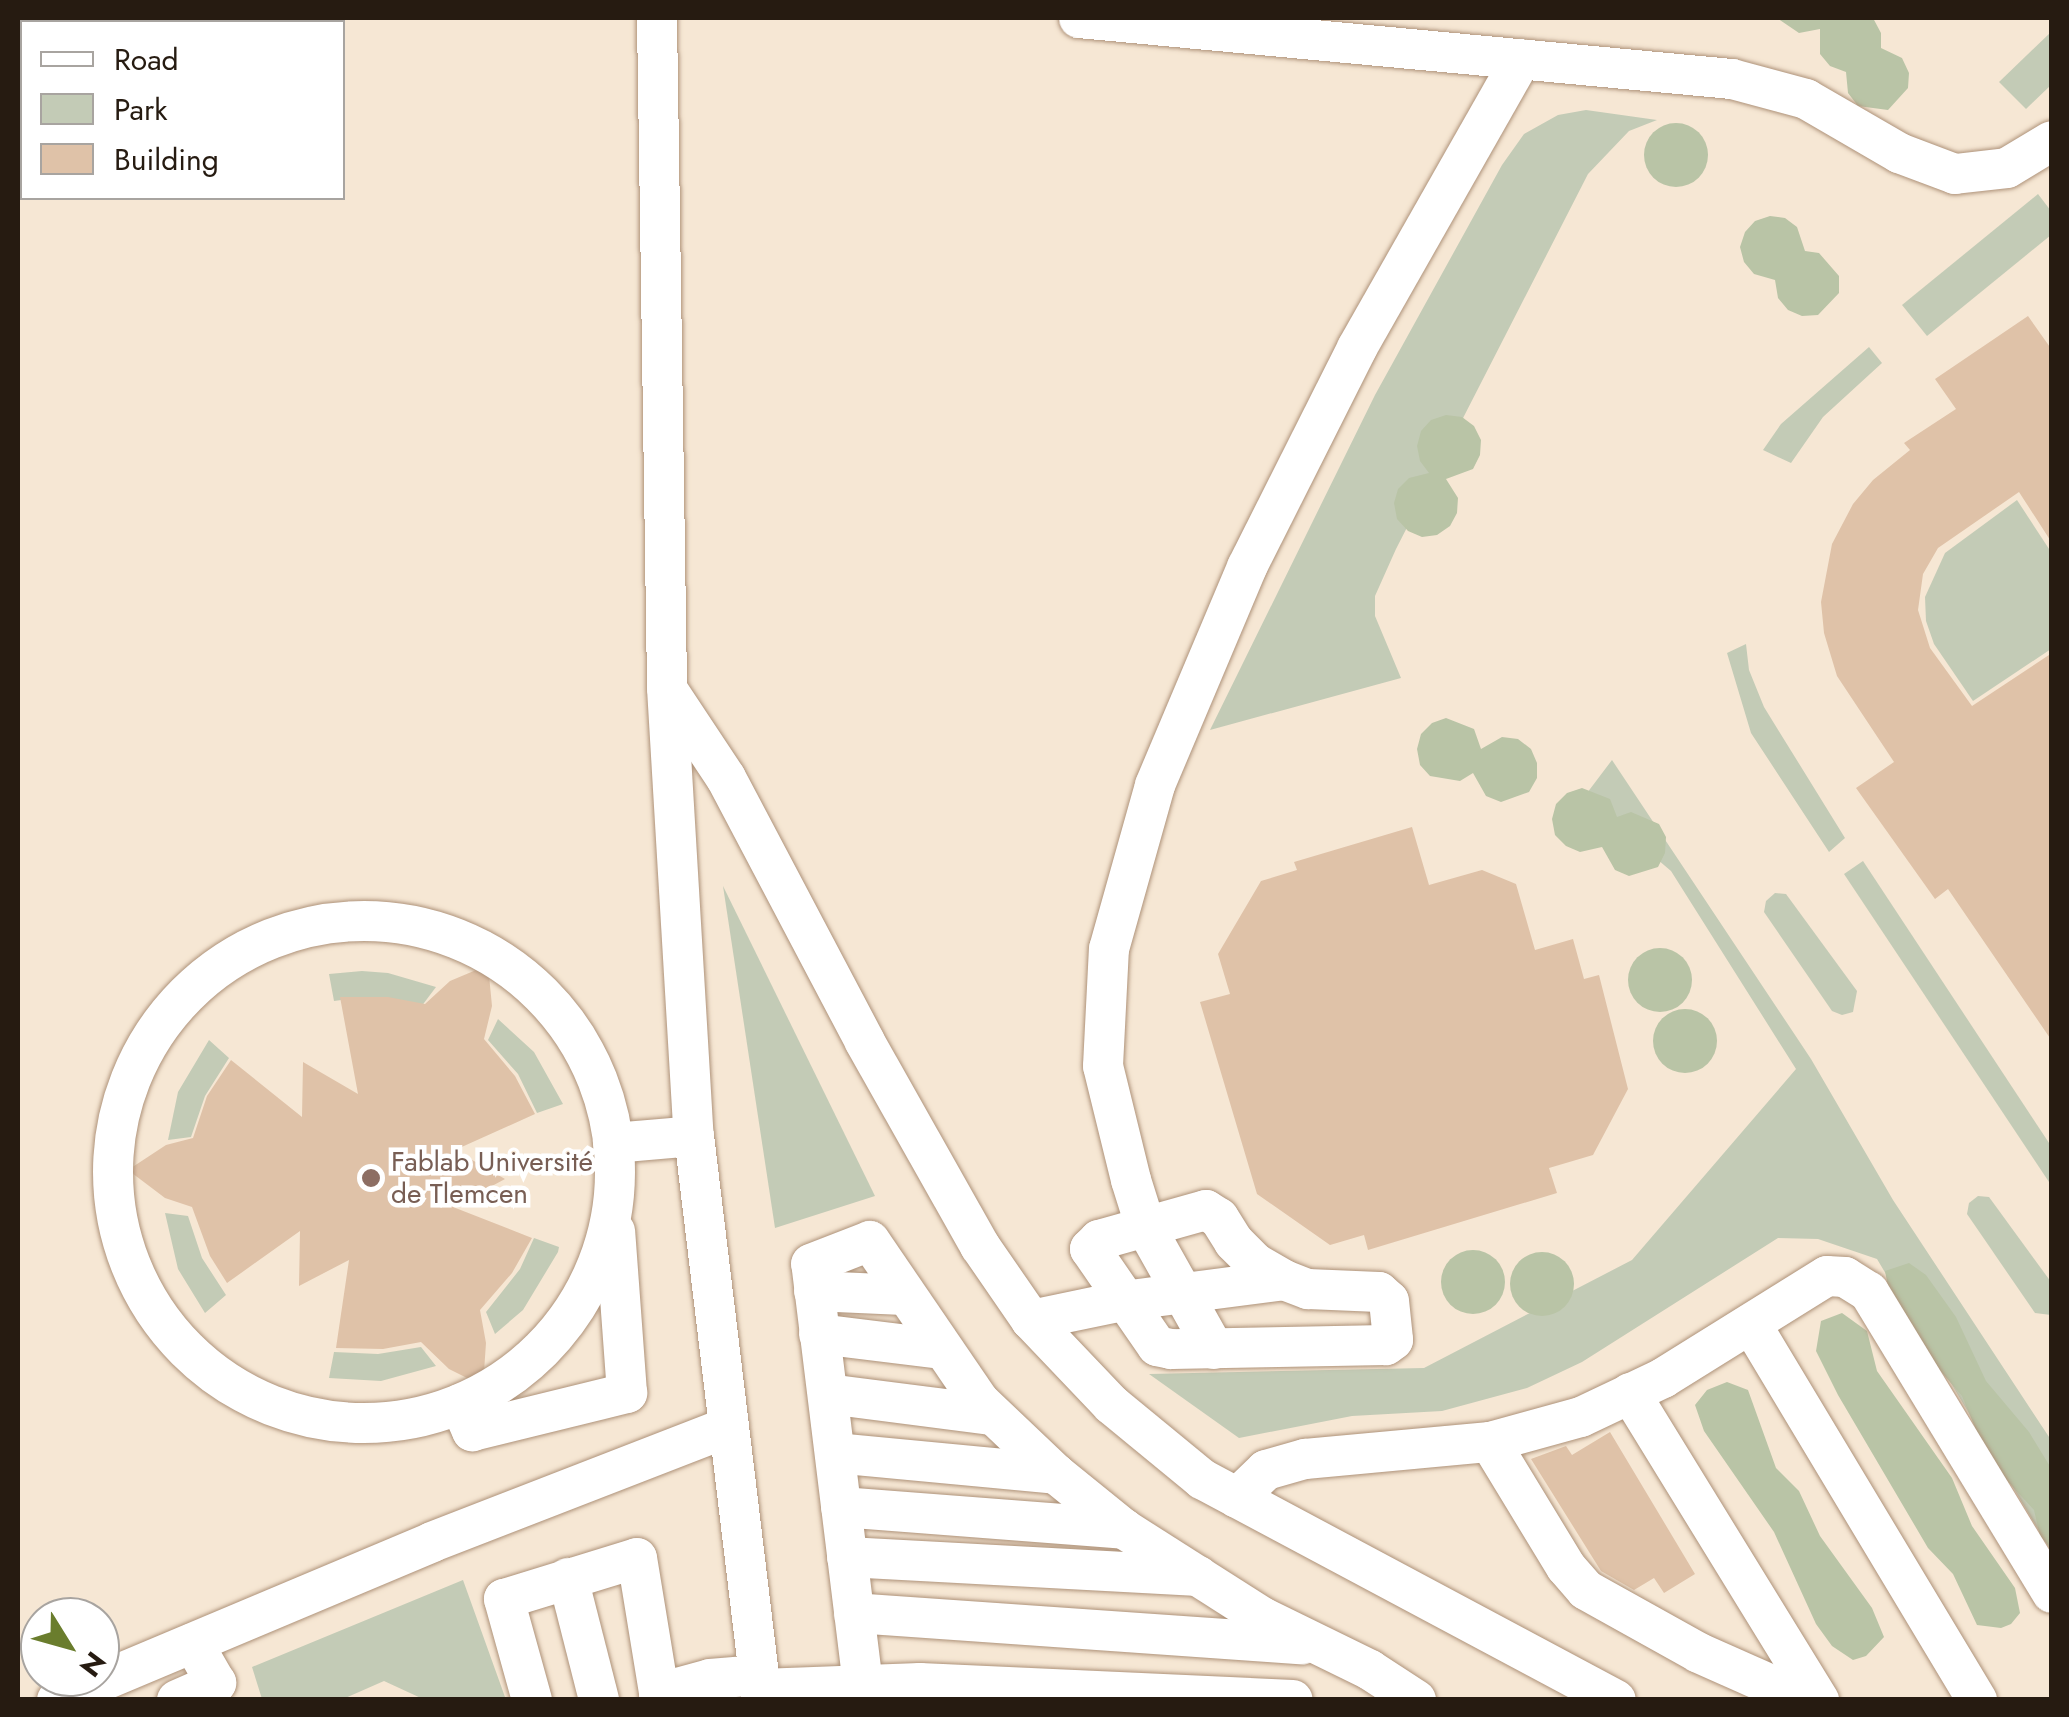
<!DOCTYPE html>
<html>
<head>
<meta charset="utf-8">
<style>
	body { margin:0 }
	#map { position:relative; width:2069px; height:1717px; overflow:hidden; background:#fdf1e6; font-family:Jost,sans-serif }
	div>[style] { position:absolute }
	[style*='--x'] { left:calc(var(--x)*1px); top:calc(var(--y)*1px); width:calc(var(--w)*1px); rotate:calc(var(--a)*1deg) }
	.education>* { inset:0; background:#f6e7d4 }
	.green>* { inset:0; background:#c3cbb6 }
	.forest>* { inset:0; background:#b9c4a6 }
	.round { border-radius:50% }
	.building>* { inset:0; background:#dfc2a8 }
	.roads { filter:drop-shadow(0 0 2px #ae9279) drop-shadow(0 0 2px #ae9279) }
	.minor>* { height:40px; margin:-20px; padding:0 20px; transform-origin:20px; border-radius:20px; background:#fff }
	.minor>.ring { margin:-20px; padding:0; box-sizing:content-box; background:none; border:40px solid #fff; border-radius:50% }
	.dots>* { width:28px; height:28px; translate:-50% -50%; box-sizing:border-box; border:5px solid #fff; border-radius:50% }
	span { translate:-50% -50%; white-space:nowrap; text-align:center; line-height:1.15; -webkit-text-stroke:9px #fff; paint-order:stroke }
	.education-label { font-size:28px; color:#785e54 }
	.left { translate:0 -50%; text-align:left }
	.frame { position:absolute; inset:0; border:20px solid #261b11; pointer-events:none }
	.legend { position:absolute; left:20px; top:20px; width:325px; height:180px; box-sizing:border-box; background:#fff; border:2px solid #a8a4a0; margin:0; padding:12px 18px; list-style:none; font-size:30px; color:#261b11 }
	.legend li { display:flex; align-items:center; gap:20px; height:50px }
	.legend b { width:50px; border:2px solid #a8a4a0 }
	.north { position:absolute; left:20px; top:1597px; width:100px; height:100px; box-sizing:border-box; background:#fff; border:2px solid #a8a4a0; border-radius:50%; rotate:127deg; font-size:28px; font-weight:700; line-height:40px; text-align:center; color:#261b11 }
	.north::after { content:''; display:block; margin:auto; width:35px; height:45px; background:#6a7d2d; clip-path:polygon(50% 0,100% 100%,50% 72%,0 100%) }
</style>
</head>
<body>
<div id="map">
	<div class="education">
		<div style="clip-path:polygon(evenodd,18px 18px,2051px 18px,2051px 1699px,18px 1699px,18px 18px,22px 22px,342px 22px,342px 198px,22px 198px,22px 22px,18px 18px,40px 1617px,100px 1617px,100px 1677px,40px 1677px,40px 1617px)"></div>
	</div>
	<div class="green">
		<div style="clip-path:polygon(2051px 32px,2051px 85px,2026px 109px,1999px 82px)"></div>
		<div style="clip-path:polygon(1586px 110px,1657px 120px,1629px 131px,1588px 174px,1396px 549px,1375px 596px,1375px 616px,1401px 678px,1210px 730px,1375px 395px,1502px 165px,1524px 134px,1558px 115px)"></div>
		<div style="clip-path:polygon(2038px 194px,2051px 211px,2051px 235px,1927px 336px,1902px 305px)"></div>
		<div style="clip-path:polygon(1869px 347px,1882px 363px,1823px 417px,1791px 463px,1763px 450px,1781px 424px)"></div>
		<div style="clip-path:polygon(2017px 500px,2051px 552px,2051px 649px,1973px 701px,1934px 644px,1926px 621px,1925px 597px,1945px 553px)"></div>
		<div style="clip-path:polygon(1746px 644px,1749px 670px,1764px 707px,1845px 838px,1829px 852px,1751px 733px,1727px 653px)"></div>
		<div style="clip-path:polygon(1612px 760px,1811px 1059px,1893px 1200px,2051px 1440px,2051px 1551px,1877px 1259px,1818px 1239px,1778px 1238px,1582px 1362px,1527px 1388px,1442px 1411px,1352px 1416px,1239px 1438px,1149px 1374px,1424px 1368px,1632px 1260px,1796px 1069px,1671px 871px,1584px 797px)"></div>
		<div style="clip-path:polygon(1863px 861px,2051px 1146px,2051px 1185px,1844px 874px)"></div>
		<div style="clip-path:polygon(723px 886px,875px 1196px,775px 1228px)"></div>
		<div style="clip-path:polygon(1775px 893px,1786px 894px,1857px 991px,1853px 1012px,1842px 1015px,1832px 1011px,1764px 912px,1766px 901px)"></div>
		<div style="clip-path:polygon(362px 971px,388px 973px,436px 987px,421px 1007px,356px 998px,334px 1001px,329px 974px)"></div>
		<div style="clip-path:polygon(498px 1019px,534px 1052px,563px 1104px,537px 1113px,518px 1074px,488px 1040px)"></div>
		<div style="clip-path:polygon(209px 1040px,229px 1058px,205px 1096px,191px 1137px,168px 1140px,178px 1092px)"></div>
		<div style="clip-path:polygon(1978px 1196px,1989px 1197px,2051px 1282px,2051px 1315px,2035px 1313px,1967px 1214px,1969px 1203px)"></div>
		<div style="clip-path:polygon(165px 1213px,188px 1216px,202px 1258px,226px 1295px,205px 1313px,178px 1269px)"></div>
		<div style="clip-path:polygon(534px 1238px,559px 1247px,558px 1252px,523px 1310px,495px 1334px,486px 1312px,520px 1269px)"></div>
		<div style="clip-path:polygon(421px 1347px,436px 1366px,381px 1381px,329px 1378px,334px 1352px,378px 1354px)"></div>
		<div style="clip-path:polygon(463px 1580px,505px 1697px,423px 1699px,384px 1681px,343px 1699px,262px 1699px,252px 1667px)"></div>
	</div>
	<div class="forest">
		<div style="clip-path:polygon(1777px 18px,1873px 18px,1881px 33px,1881px 48px,1902px 58px,1909px 73px,1908px 88px,1888px 110px,1858px 106px,1848px 93px,1846px 72px,1830px 66px,1820px 54px,1820px 29px,1799px 33px)"></div>
		<div class="round" style="left:1644px;top:123px;width:64px;height:64px"></div>
		<div style="clip-path:polygon(1770px 216px,1785px 218px,1797px 227px,1805px 251px,1819px 253px,1839px 276px,1839px 293px,1818px 315px,1802px 316px,1788px 310px,1778px 298px,1775px 280px,1754px 274px,1744px 262px,1740px 247px,1745px 232px,1755px 221px)"></div>
		<div style="clip-path:polygon(1446px 415px,1462px 417px,1474px 426px,1481px 440px,1480px 455px,1473px 469px,1446px 479px,1458px 498px,1457px 513px,1450px 526px,1437px 535px,1422px 537px,1408px 531px,1397px 519px,1394px 503px,1398px 489px,1409px 478px,1429px 473px,1420px 461px,1417px 446px,1421px 431px,1431px 420px)"></div>
		<div style="clip-path:polygon(1446px 718px,1474px 729px,1481px 749px,1502px 737px,1518px 739px,1531px 749px,1537px 763px,1537px 778px,1529px 792px,1501px 802px,1486px 796px,1473px 773px,1460px 781px,1430px 776px,1420px 765px,1417px 749px,1421px 734px,1432px 723px)"></div>
		<div style="clip-path:polygon(1582px 788px,1610px 799px,1617px 817px,1631px 812px,1659px 824px,1666px 837px,1665px 853px,1658px 867px,1629px 876px,1615px 870px,1602px 847px,1580px 852px,1566px 846px,1555px 835px,1552px 819px,1556px 804px,1567px 793px)"></div>
		<div class="round" style="left:1628px;top:948px;width:64px;height:64px"></div>
		<div class="round" style="left:1653px;top:1009px;width:64px;height:64px"></div>
		<div class="round" style="left:1441px;top:1250px;width:64px;height:64px"></div>
		<div class="round" style="left:1510px;top:1252px;width:64px;height:64px"></div>
		<div style="clip-path:polygon(1909px 1263px,1926px 1275px,1956px 1317px,1986px 1381px,2029px 1432px,2051px 1468px,2051px 1548px,2040px 1536px,2034px 1510px,1989px 1461px,1962px 1396px,1938px 1368px,1889px 1292px,1885px 1271px)"></div>
		<div style="clip-path:polygon(1842px 1313px,1867px 1331px,1877px 1371px,1952px 1478px,1972px 1526px,2015px 1588px,2020px 1613px,2011px 1624px,2001px 1628px,1977px 1625px,1953px 1574px,1928px 1548px,1838px 1395px,1816px 1351px,1821px 1321px)"></div>
		<div style="clip-path:polygon(1727px 1382px,1748px 1390px,1776px 1468px,1799px 1491px,1820px 1536px,1872px 1608px,1884px 1637px,1866px 1656px,1853px 1660px,1832px 1646px,1816px 1624px,1774px 1532px,1704px 1431px,1695px 1405px,1707px 1390px)"></div>
	</div>
	<div class="building">
		<div style="clip-path:polygon(2028px 316px,2052px 350px,2052px 543px,2019px 492px,1938px 548px,1923px 574px,1918px 610px,1930px 648px,1972px 706px,2052px 653px,2052px 1041px,1948px 889px,1935px 899px,1856px 788px,1894px 762px,1837px 676px,1824px 633px,1821px 602px,1832px 544px,1853px 504px,1873px 480px,1910px 450px,1904px 443px,1956px 409px,1935px 379px)"></div>
		<div style="clip-path:polygon(1412px 827px,1429px 885px,1482px 870px,1516px 884px,1535px 950px,1573px 939px,1584px 979px,1599px 975px,1628px 1089px,1593px 1155px,1549px 1168px,1557px 1193px,1368px 1250px,1364px 1235px,1330px 1245px,1257px 1194px,1200px 1002px,1230px 994px,1218px 954px,1261px 881px,1297px 870px,1294px 862px)"></div>
		<div style="clip-path:polygon(488px 965px,492px 1006px,484px 1039px,515px 1076px,535px 1114px,455px 1150px,505px 1179px,453px 1207px,532px 1238px,512px 1273px,480px 1310px,486px 1343px,483px 1386px,449px 1369px,421px 1342px,383px 1349px,336px 1348px,349px 1260px,299px 1286px,300px 1231px,227px 1283px,210px 1256px,192px 1207px,165px 1198px,128px 1170px,166px 1145px,193px 1138px,207px 1096px,231px 1060px,302px 1117px,303px 1062px,358px 1094px,340px 997px,388px 997px,425px 1004px,450px 981px)"></div>
		<div style="clip-path:polygon(1610px 1432px,1695px 1574px,1664px 1593px,1654px 1578px,1634px 1590px,1601px 1571px,1531px 1459px,1566px 1446px,1572px 1455px)"></div>
	</div>
	<div class="roads">
		<div class="minor">
			<div style="--x:657;--y:18;--w:670;--a:89.14"></div>
			<div style="--x:667;--y:688;--w:449;--a:86.6"></div>
			<div style="--x:694;--y:1136;--w:568;--a:83.13"></div>
			<div style="--x:1079;--y:18;--w:656;--a:5.34"></div>
			<div style="--x:1732;--y:79;--w:77;--a:15.1"></div>
			<div style="--x:1806;--y:99;--w:108;--a:30.1"></div>
			<div style="--x:1899;--y:153;--w:60;--a:20.6"></div>
			<div style="--x:1955;--y:174;--w:52;--a:-6.6"></div>
			<div style="--x:2007;--y:168;--w:52;--a:-31"></div>
			<div style="--x:669;--y:692;--w:103;--a:56.5"></div>
			<div style="--x:726;--y:778;--w:298;--a:62.2"></div>
			<div style="--x:865;--y:1042;--w:234;--a:60.6"></div>
			<div style="--x:980;--y:1246;--w:90;--a:55.4"></div>
			<div style="--x:1031;--y:1320;--w:117;--a:46.4"></div>
			<div style="--x:1112;--y:1405;--w:117;--a:39.4"></div>
			<div style="--x:1202;--y:1479;--w:469;--a:28.1"></div>
			<div class="ring" style="left:113px;top:921px;width:462px;height:462px"></div>
			<div style="--x:613;--y:1143;--w:81;--a:-4.9"></div>
			<div style="--x:1206;--y:1210;--w:15;--a:32"></div>
			<div style="--x:1219;--y:1218;--w:28;--a:58"></div>
			<div style="--x:1234;--y:1242;--w:30;--a:45"></div>
			<div style="--x:1255;--y:1263;--w:34;--a:30"></div>
			<div style="--x:1284;--y:1280;--w:26;--a:21"></div>
			<div style="--x:1308;--y:1289;--w:71;--a:2.4"></div>
			<div style="--x:1379;--y:1292;--w:13;--a:42"></div>
			<div style="--x:1389;--y:1301;--w:39;--a:84"></div>
			<div style="--x:1393;--y:1340;--w:9;--a:144"></div>
			<div style="--x:1386;--y:1345;--w:215;--a:178.9"></div>
			<div style="--x:1171;--y:1349;--w:14;--a:-168"></div>
			<div style="--x:1157;--y:1346;--w:118;--a:-124.6"></div>
			<div style="--x:1090;--y:1249;--w:13;--a:-45"></div>
			<div style="--x:1099;--y:1240;--w:111;--a:-15.7"></div>
			<div style="--x:814;--y:1291;--w:90;--a:2.5"></div>
			<div style="--x:1031;--y:1320;--w:94;--a:-11.7"></div>
			<div style="--x:1123;--y:1301;--w:162;--a:-7.4"></div>
			<div style="--x:1751;--y:1324;--w:439;--a:59"></div>
			<div style="--x:819;--y:1334;--w:123;--a:7"></div>
			<div style="--x:1214;--y:1349;--w:139;--a:-119.3"></div>
			<div style="--x:1146;--y:1228;--w:50;--a:-107.4"></div>
			<div style="--x:1131;--y:1180;--w:117;--a:-103.8"></div>
			<div style="--x:1103;--y:1066;--w:117;--a:-87.1"></div>
			<div style="--x:1109;--y:949;--w:170;--a:-74.3"></div>
			<div style="--x:1155;--y:785;--w:237;--a:-67.1"></div>
			<div style="--x:1247;--y:567;--w:245;--a:-63.3"></div>
			<div style="--x:1357;--y:348;--w:332;--a:-60.4"></div>
			<div style="--x:1630;--y:1393;--w:361;--a:58.4"></div>
			<div style="--x:828;--y:1394;--w:166;--a:7.3"></div>
			<div style="--x:460;--y:1404;--w:30;--a:66"></div>
			<div style="--x:472;--y:1431;--w:160;--a:-13.8"></div>
			<div style="--x:627;--y:1393;--w:162;--a:-94.2"></div>
			<div style="--x:1490;--y:1442;--w:146;--a:58.7"></div>
			<div style="--x:1566;--y:1567;--w:30;--a:49"></div>
			<div style="--x:1586;--y:1590;--w:129;--a:29.1"></div>
			<div style="--x:1699;--y:1653;--w:116;--a:23.9"></div>
			<div style="--x:835;--y:1453;--w:222;--a:5.4"></div>
			<div style="--x:1237;--y:1498;--w:40;--a:-44"></div>
			<div style="--x:1266;--y:1470;--w:41;--a:-15.8"></div>
			<div style="--x:1305;--y:1459;--w:186;--a:-5.3"></div>
			<div style="--x:1490;--y:1442;--w:94;--a:-15.4"></div>
			<div style="--x:1581;--y:1417;--w:91;--a:-25.4"></div>
			<div style="--x:1663;--y:1378;--w:193;--a:-31.9"></div>
			<div style="--x:1827;--y:1276;--w:18;--a:3"></div>
			<div style="--x:1845;--y:1277;--w:28;--a:32"></div>
			<div style="--x:1869;--y:1292;--w:352;--a:58.7"></div>
			<div style="--x:841;--y:1507;--w:284;--a:4.4"></div>
			<div style="--x:847;--y:1557;--w:352;--a:3.1"></div>
			<div style="--x:568;--y:1578;--w:126;--a:75.7"></div>
			<div style="--x:854;--y:1613;--w:449;--a:4"></div>
			<div style="--x:863;--y:1685;--w:424;--a:-97"></div>
			<div style="--x:811;--y:1264;--w:63;--a:-21.3"></div>
			<div style="--x:870;--y:1241;--w:194;--a:55.7"></div>
			<div style="--x:979;--y:1401;--w:106;--a:43.5"></div>
			<div style="--x:1056;--y:1474;--w:87;--a:39"></div>
			<div style="--x:1124;--y:1529;--w:164;--a:32.5"></div>
			<div style="--x:1262;--y:1617;--w:120;--a:26.1"></div>
			<div style="--x:1370;--y:1670;--w:55;--a:33.1"></div>
			<div style="--x:761;--y:1689;--w:159;--a:-2.2"></div>
			<div style="--x:920;--y:1683;--w:373;--a:2.6"></div>
			<div style="--x:57;--y:1700;--w:407;--a:-22.8"></div>
			<div style="--x:432;--y:1542;--w:318;--a:-21.2"></div>
			<div style="--x:177;--y:1700;--w:43;--a:-23.6"></div>
			<div style="--x:216;--y:1683;--w:46;--a:-119.9"></div>
			<div style="--x:532;--y:1700;--w:105;--a:-105.5"></div>
			<div style="--x:504;--y:1599;--w:139;--a:-17.1"></div>
			<div style="--x:637;--y:1558;--w:137;--a:80.7"></div>
			<div style="--x:660;--y:1700;--w:7;--a:-98"></div>
			<div style="--x:659;--y:1693;--w:53;--a:-15.4"></div>
			<div style="--x:710;--y:1679;--w:49;--a:-4.7"></div>
		</div>
	</div>
	<div class="dots">
		<div style="left:371px;top:1178px;background:#8d6e63"></div>
	</div>
	<div class="education-label">
		<span class="left" style="left:391px;top:1178px">Fablab Université<br>de Tlemcen</span>
	</div>
	<div class="frame"></div>
	<ul class="legend">
	<li><b style="height:12px;background:#fff"></b>Road</li>
	<li><b style="height:28px;background:#c3cbb6"></b>Park</li>
	<li><b style="height:28px;background:#dfc2a8"></b>Building</li>
	</ul>
	<div class="north">N</div>
</div>
</body>
</html>
